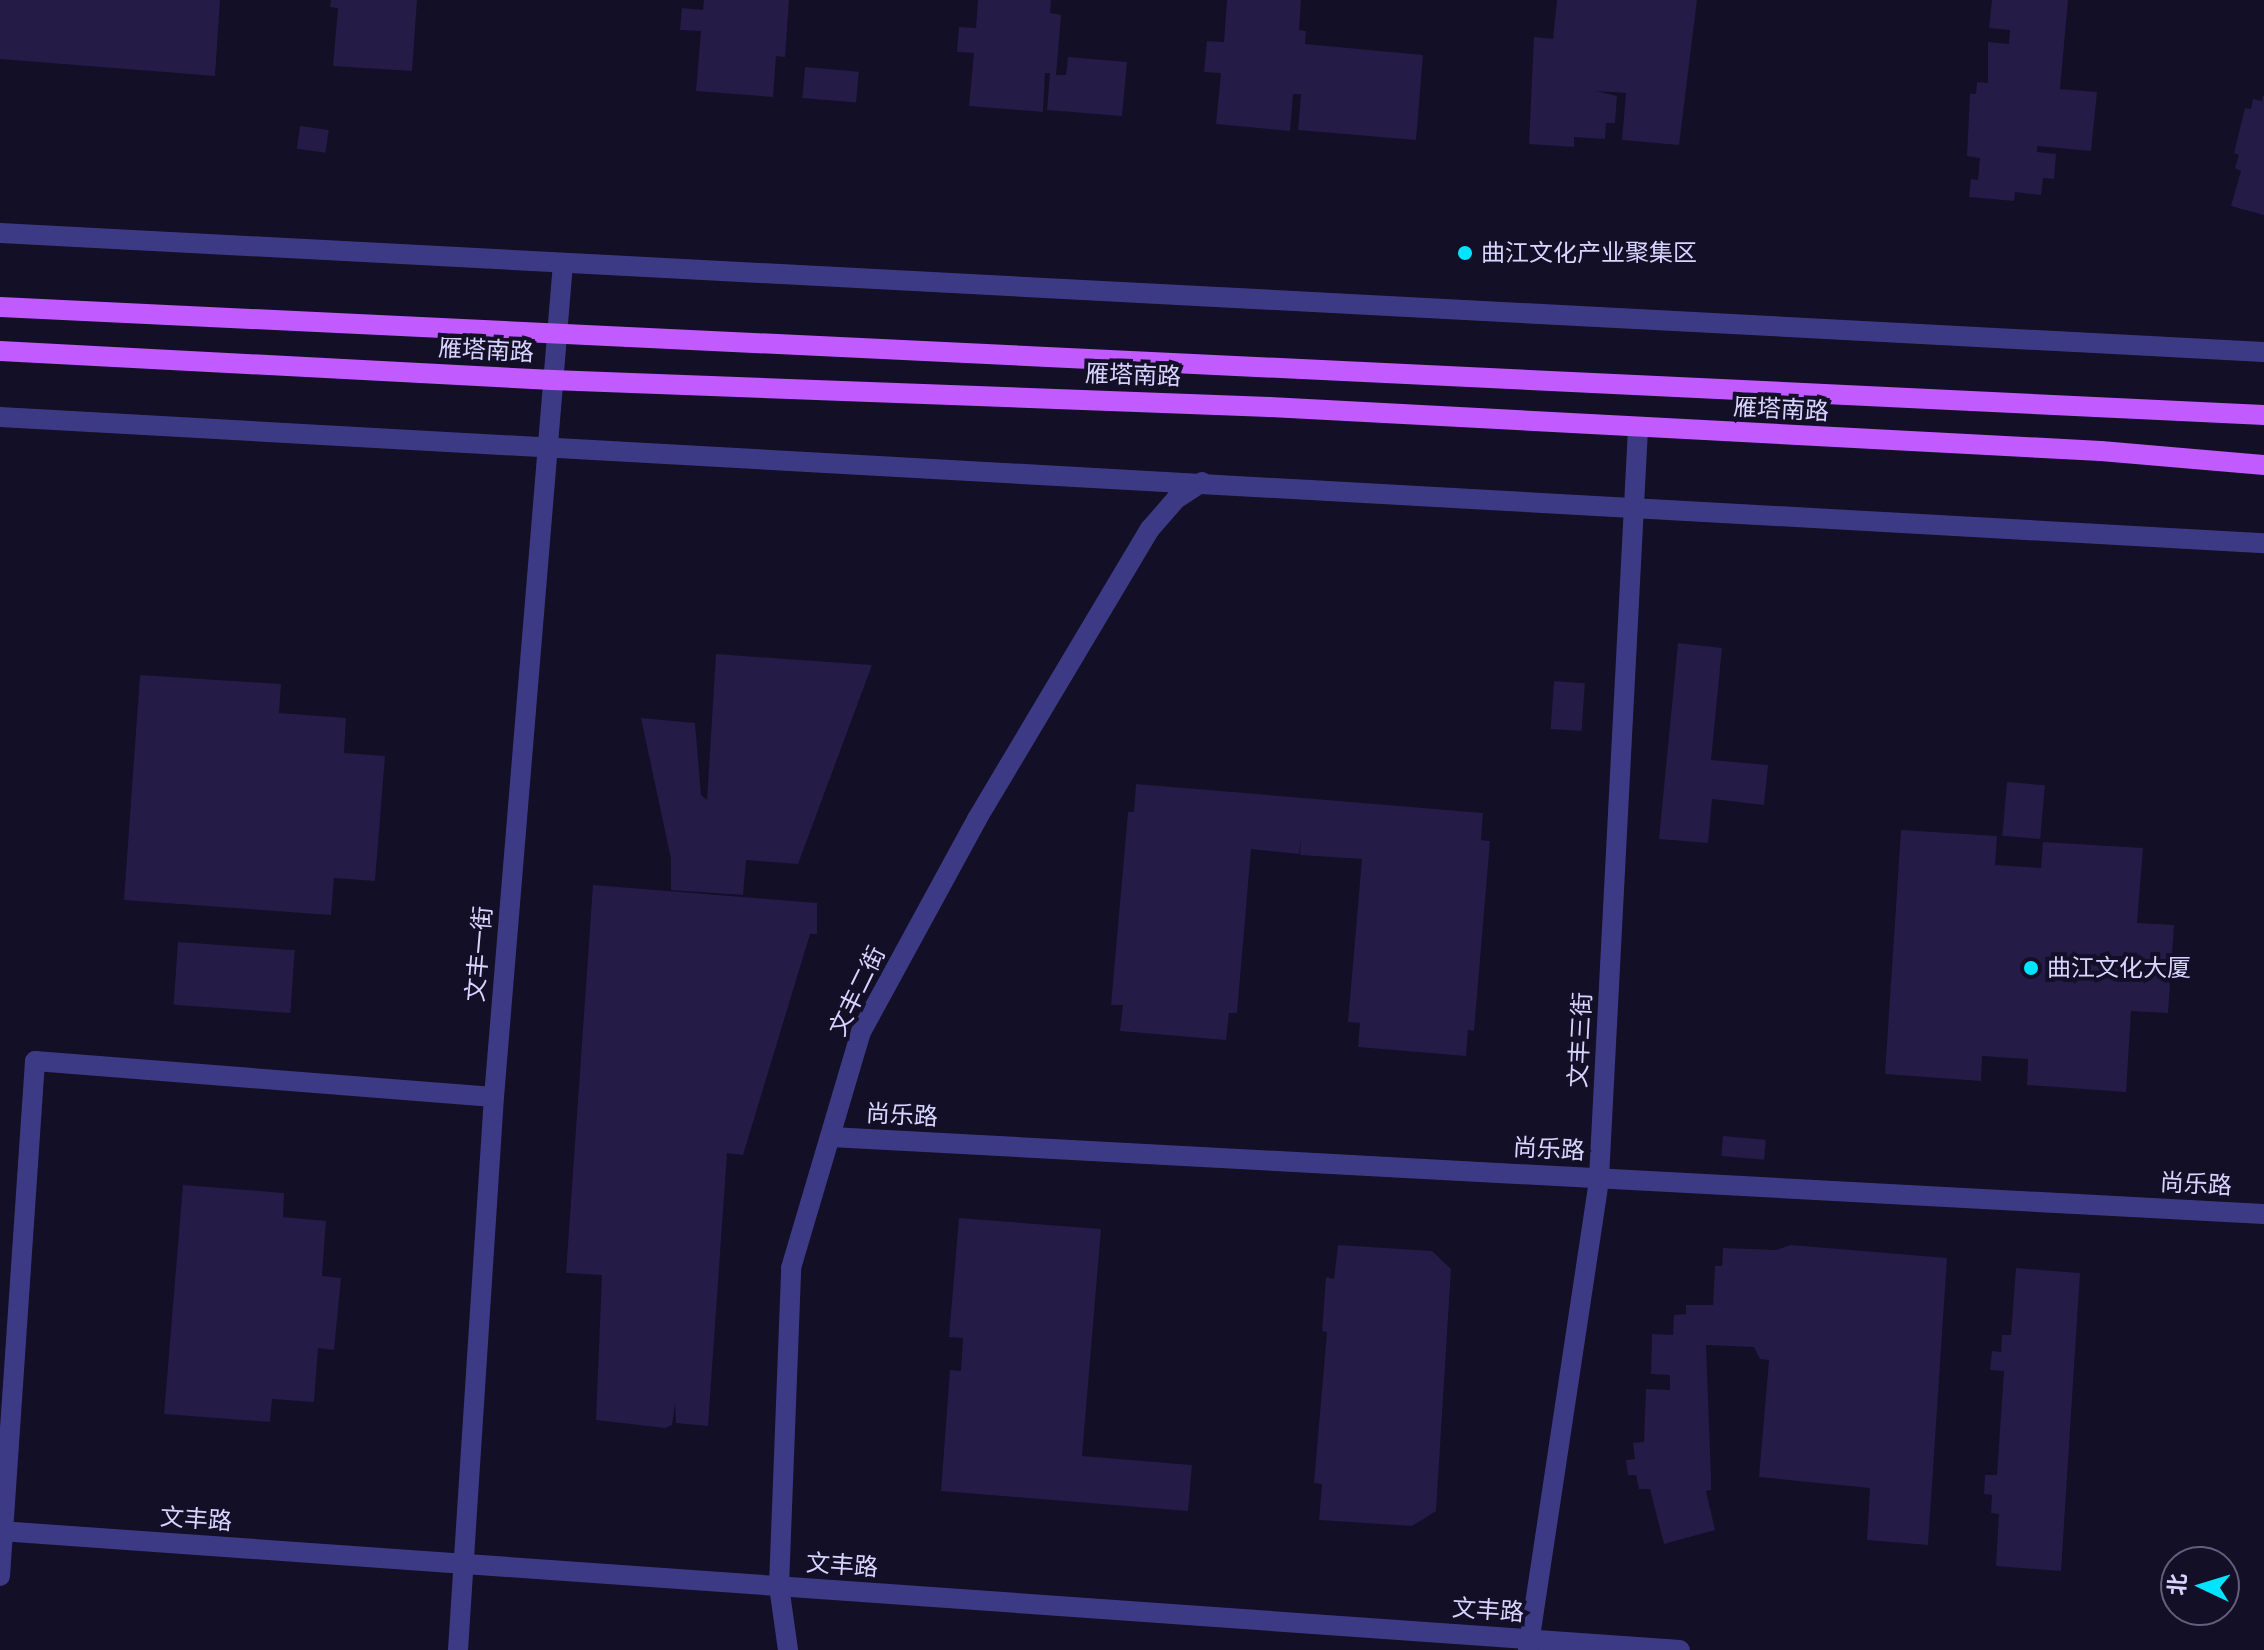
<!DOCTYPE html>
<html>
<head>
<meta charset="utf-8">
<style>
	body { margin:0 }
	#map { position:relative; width:2264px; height:1650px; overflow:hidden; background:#130f26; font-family:Poppins,"Noto Sans SC",sans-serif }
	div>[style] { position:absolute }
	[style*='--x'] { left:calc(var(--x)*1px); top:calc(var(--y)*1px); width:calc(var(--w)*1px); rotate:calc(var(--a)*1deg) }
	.building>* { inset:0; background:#241b47; transform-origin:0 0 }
	.minor>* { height:20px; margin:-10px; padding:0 10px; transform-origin:10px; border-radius:10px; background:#3d3a85 }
	.major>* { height:20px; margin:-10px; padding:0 10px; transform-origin:10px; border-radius:10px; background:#c25bff }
	.dots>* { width:22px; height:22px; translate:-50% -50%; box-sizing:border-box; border:4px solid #130f26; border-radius:50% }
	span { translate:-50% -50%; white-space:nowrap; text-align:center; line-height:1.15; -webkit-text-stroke:8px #130f26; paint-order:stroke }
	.poi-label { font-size:24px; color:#d9d4ff }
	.left { translate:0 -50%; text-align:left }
	.street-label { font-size:24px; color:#d9d4ff }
	.north { position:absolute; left:2160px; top:1546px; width:80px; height:80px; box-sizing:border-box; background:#130f26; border:2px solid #625e7d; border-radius:50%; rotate:274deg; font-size:22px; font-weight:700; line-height:32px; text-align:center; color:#d9d4ff }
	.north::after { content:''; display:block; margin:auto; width:28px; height:36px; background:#00e5ff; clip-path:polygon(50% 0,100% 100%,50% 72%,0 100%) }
</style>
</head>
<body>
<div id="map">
	<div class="building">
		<div style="clip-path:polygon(0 0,220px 0,215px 76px,0 59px)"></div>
		<div style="clip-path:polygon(331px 0,417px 0,412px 71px,333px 66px,338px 8px,330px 7px)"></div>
		<div style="clip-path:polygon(704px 0,789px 0,785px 57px,776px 56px,773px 97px,696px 91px,701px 31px,680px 30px,682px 8px,703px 10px)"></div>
		<div style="clip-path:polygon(978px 0,1051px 0,1050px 13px,1061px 15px,1056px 75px,1066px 75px,1068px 57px,1127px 62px,1122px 116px,1047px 110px,1050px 73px,1045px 73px,1043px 112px,969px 106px,974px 53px,957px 52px,959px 27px,976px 28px)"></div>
		<div style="clip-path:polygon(1227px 0,1301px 0,1299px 30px,1306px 31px,1305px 44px,1423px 55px,1416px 140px,1298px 130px,1301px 94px,1293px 94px,1290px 131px,1216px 124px,1221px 73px,1204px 72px,1207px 41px,1224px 42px)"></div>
		<div style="clip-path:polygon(1557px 0,1697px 0,1679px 145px,1622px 140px,1626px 93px,1596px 91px,1617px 96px,1615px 123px,1606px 123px,1605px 139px,1574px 137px,1574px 147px,1529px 144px,1534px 37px,1553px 39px)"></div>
		<div style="clip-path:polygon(1992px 0,2068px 0,2060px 89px,2097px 92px,2091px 151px,2037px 146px,2037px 152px,2056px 154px,2054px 179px,2043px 178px,2041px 195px,2015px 192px,2014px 201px,1969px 197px,1971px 179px,1978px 180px,1980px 158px,1967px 156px,1970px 94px,1976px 94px,1977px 82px,1988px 83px,1988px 42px,2009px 44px,2010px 30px,1989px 28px)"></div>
		<div style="left:805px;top:67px;width:54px;height:31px;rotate:5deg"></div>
		<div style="clip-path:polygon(2263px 95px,2264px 96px,2264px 215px,2231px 206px,2241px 171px,2235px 168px,2239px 155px,2234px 153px,2245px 108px,2251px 109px,2253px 99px,2262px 101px)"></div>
		<div style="left:300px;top:126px;width:29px;height:23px;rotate:8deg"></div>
		<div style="clip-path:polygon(1678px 643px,1722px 648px,1711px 760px,1768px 765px,1764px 805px,1712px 799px,1708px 843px,1659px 839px)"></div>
		<div style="clip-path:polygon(716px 654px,872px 665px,798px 864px,746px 860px,743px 895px,671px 890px,671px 859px,641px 718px,695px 723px,701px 795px,707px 800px)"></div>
		<div style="clip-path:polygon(140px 675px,281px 684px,279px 713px,346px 718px,344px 753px,385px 756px,375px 881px,334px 878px,331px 915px,124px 900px)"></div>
		<div style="left:1554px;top:681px;width:31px;height:48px;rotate:4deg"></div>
		<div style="left:2007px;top:782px;width:38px;height:54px;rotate:5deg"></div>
		<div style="clip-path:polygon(1136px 784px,1483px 813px,1481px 840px,1490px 841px,1474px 1031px,1468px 1030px,1466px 1056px,1358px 1047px,1360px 1023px,1348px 1022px,1362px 859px,1300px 855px,1301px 839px,1299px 854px,1251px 849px,1237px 1013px,1229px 1013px,1226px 1040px,1120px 1031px,1123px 1005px,1111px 1005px,1128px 812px,1134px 812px)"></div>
		<div style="clip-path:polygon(1901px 830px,1997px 836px,1995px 865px,2041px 868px,2043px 842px,2143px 848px,2137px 923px,2174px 925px,2168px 1013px,2131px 1011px,2126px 1092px,2027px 1085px,2028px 1059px,1982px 1056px,1981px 1081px,1885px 1074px)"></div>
		<div style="clip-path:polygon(593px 885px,817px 903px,817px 934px,810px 934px,743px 1155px,727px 1153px,708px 1426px,676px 1423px,675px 1404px,672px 1425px,665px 1428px,596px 1420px,602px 1275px,566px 1273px)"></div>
		<div style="left:178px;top:942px;width:117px;height:63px;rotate:4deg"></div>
		<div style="left:1723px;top:1136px;width:43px;height:20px;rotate:5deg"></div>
		<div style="clip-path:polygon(183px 1185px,284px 1193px,283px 1217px,326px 1221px,322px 1276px,341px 1278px,334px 1350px,318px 1348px,314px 1402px,272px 1399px,270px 1422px,164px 1414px)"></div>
		<div style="clip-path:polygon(959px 1218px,1101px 1229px,1082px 1456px,1192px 1465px,1188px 1511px,941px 1491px,950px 1370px,961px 1371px,963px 1338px,949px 1337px)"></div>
		<div style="clip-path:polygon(1338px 1245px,1432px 1251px,1451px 1269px,1436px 1511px,1412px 1526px,1319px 1520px,1322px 1484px,1314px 1483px,1327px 1332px,1322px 1331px,1326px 1277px,1334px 1279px)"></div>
		<div style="clip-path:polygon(1791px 1245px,1947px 1258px,1928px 1545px,1867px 1540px,1870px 1488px,1759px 1477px,1769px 1360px,1760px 1359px,1754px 1347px,1706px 1345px,1711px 1478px,1711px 1490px,1706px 1491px,1715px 1530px,1664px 1544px,1650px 1489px,1639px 1489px,1636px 1475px,1628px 1475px,1626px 1460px,1635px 1459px,1633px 1443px,1644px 1442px,1646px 1389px,1670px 1390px,1670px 1375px,1651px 1374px,1652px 1334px,1673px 1335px,1674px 1315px,1686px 1314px,1686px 1305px,1713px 1305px,1715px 1266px,1722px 1266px,1723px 1248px,1776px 1250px)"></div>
		<div style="clip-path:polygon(2016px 1268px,2080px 1273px,2061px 1571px,1996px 1566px,1999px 1514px,1991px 1513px,1992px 1495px,1984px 1494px,1985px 1475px,1997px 1475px,2004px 1371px,1990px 1370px,1992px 1351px,2001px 1352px,2002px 1335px,2011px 1335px)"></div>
	</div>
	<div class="minor">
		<div style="--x:0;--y:233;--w:2267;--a:3.01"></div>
		<div style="--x:0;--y:417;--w:2268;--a:3.19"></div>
		<div style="--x:831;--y:1137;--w:1435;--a:3.08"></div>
		<div style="--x:0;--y:1531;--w:1684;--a:4.05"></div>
		<div style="--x:0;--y:1576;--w:516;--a:-86.11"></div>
		<div style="--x:35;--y:1061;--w:460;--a:4.5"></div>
		<div style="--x:458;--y:1650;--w:554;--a:-86.28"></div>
		<div style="--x:494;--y:1097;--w:837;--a:-85.27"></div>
		<div style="--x:788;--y:1650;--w:65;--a:-98"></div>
		<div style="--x:779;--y:1586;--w:318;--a:-87.8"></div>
		<div style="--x:791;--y:1268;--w:246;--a:-73.5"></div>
		<div style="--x:861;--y:1032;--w:243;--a:-61.4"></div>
		<div style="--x:977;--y:819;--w:338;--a:-59.2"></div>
		<div style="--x:1150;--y:529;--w:40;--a:-49"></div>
		<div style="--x:1176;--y:499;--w:31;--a:-33"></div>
		<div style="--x:1528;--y:1650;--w:477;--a:-81.4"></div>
		<div style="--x:1599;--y:1178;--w:751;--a:-87.02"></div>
	</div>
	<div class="major">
		<div style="--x:0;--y:307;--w:2267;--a:2.73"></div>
		<div style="--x:0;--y:351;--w:553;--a:3.01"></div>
		<div style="--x:552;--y:380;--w:718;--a:2.16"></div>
		<div style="--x:1269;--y:407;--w:833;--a:3.03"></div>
		<div style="--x:2101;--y:451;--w:164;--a:4.9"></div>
	</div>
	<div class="dots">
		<div style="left:1465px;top:253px;background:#00e5ff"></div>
		<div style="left:2031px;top:968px;background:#00e5ff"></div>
	</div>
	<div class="poi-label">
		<span class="left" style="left:1481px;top:253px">曲江文化产业聚集区</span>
		<span class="left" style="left:2047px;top:968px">曲江文化大厦</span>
	</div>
	<div class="street-label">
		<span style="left:486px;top:350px;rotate:3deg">雁塔南路</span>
		<span style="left:1133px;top:375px;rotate:2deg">雁塔南路</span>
		<span style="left:1781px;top:409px;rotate:3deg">雁塔南路</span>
		<span style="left:479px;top:954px;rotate:-85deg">文丰一街</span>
		<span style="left:857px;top:991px;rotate:-64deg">文丰二街</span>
		<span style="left:1580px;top:1040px;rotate:-87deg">文丰三街</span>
		<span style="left:902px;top:1115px;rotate:3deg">尚乐路</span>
		<span style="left:1549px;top:1149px;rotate:3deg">尚乐路</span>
		<span style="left:2196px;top:1184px;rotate:3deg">尚乐路</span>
		<span style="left:196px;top:1519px;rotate:4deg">文丰路</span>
		<span style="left:842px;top:1565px;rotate:4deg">文丰路</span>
		<span style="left:1488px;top:1610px;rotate:4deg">文丰路</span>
	</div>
	<div class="north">北</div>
</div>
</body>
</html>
